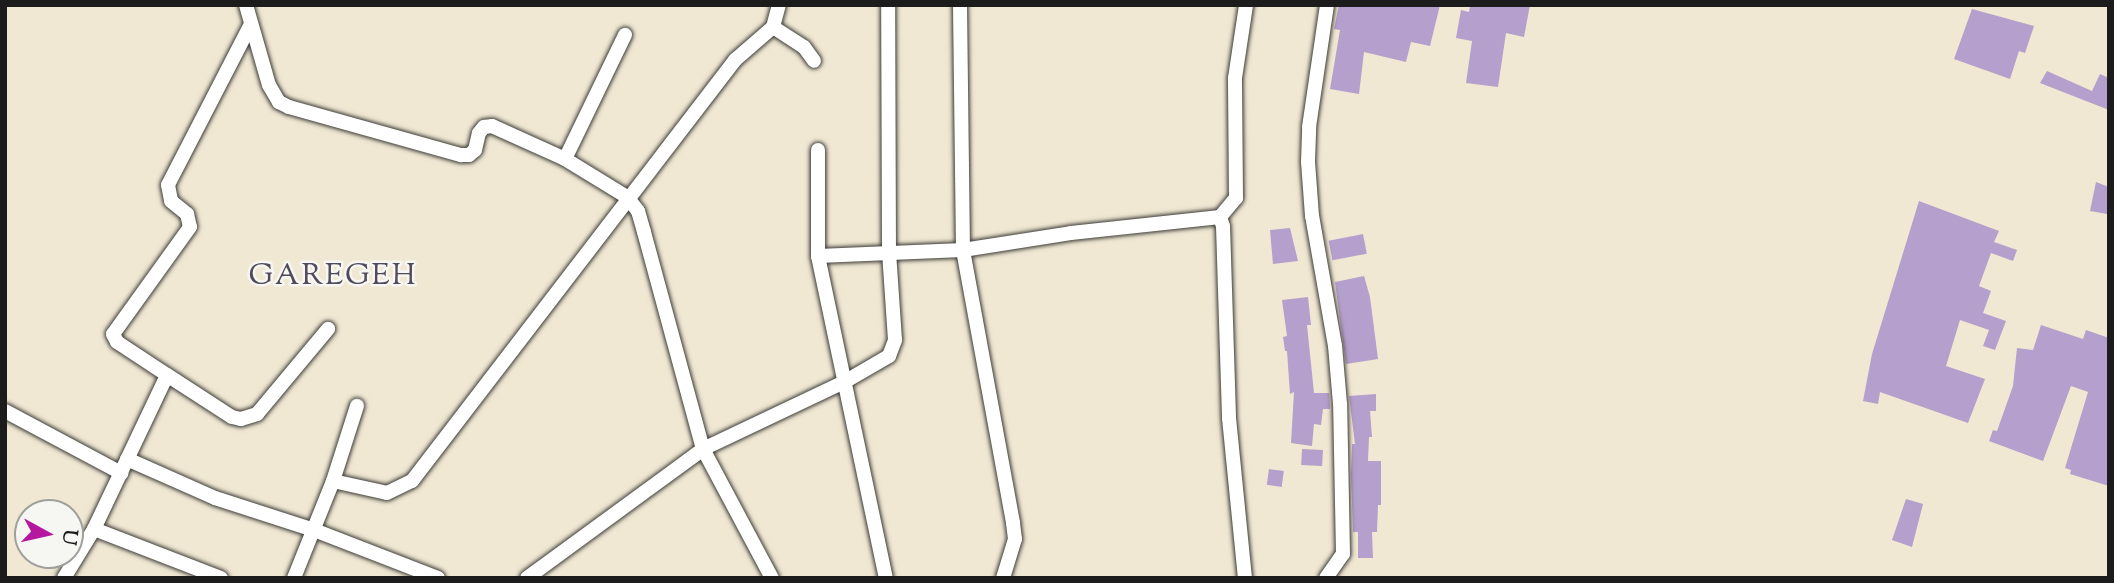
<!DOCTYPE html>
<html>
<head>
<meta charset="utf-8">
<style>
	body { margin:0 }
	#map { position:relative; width:2114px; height:583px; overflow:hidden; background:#f0e8d3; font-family:"Sorts Mill Goudy",serif }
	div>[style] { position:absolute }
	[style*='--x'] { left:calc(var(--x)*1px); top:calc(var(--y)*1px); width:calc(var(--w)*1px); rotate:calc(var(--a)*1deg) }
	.building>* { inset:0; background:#b59fcc; transform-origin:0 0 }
	.roads { filter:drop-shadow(0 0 2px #3c3b37) drop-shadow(0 0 2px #3c3b37) }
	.minor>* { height:14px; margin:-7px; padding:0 7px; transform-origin:7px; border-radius:7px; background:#fff }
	span { translate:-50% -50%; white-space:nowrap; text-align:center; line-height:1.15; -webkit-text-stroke:5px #f6f6f2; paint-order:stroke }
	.quarter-label { font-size:30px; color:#524a5a; letter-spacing:2px }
	.frame { position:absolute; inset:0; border:7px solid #1c1c1c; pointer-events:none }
	.north { position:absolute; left:14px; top:499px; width:70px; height:70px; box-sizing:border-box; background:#f6f6f2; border:2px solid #9f9f9c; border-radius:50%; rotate:98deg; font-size:19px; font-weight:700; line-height:28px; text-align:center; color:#1c1c1c }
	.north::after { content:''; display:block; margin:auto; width:24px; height:32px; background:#b5179e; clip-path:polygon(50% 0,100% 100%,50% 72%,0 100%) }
</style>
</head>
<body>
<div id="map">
	<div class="building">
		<div style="clip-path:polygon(1339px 5px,1440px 5px,1430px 46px,1411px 42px,1406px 62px,1364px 52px,1359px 94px,1330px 89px,1340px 30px,1334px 29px)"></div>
		<div style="clip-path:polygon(1470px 5px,1530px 5px,1524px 37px,1506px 33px,1498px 87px,1466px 83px,1472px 41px,1456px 38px,1461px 10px,1469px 12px)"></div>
		<div style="clip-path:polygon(1972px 9px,2034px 26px,2025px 53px,2019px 51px,2010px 79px,1954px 59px)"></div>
		<div style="clip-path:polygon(2047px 71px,2092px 91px,2100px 74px,2109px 78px,2109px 110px,2040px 83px)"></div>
		<div style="clip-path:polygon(2096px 182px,2109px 187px,2107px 214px,2090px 211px)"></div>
		<div style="clip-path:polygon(1919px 201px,1999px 231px,1994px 242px,2017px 250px,2013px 261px,1991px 253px,1979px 286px,1991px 291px,1983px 313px,2006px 321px,1995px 350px,1983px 346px,1989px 330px,1960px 320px,1946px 366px,1985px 379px,1968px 423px,1880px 392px,1878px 404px,1863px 401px,1872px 354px)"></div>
		<div style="clip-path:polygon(1290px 228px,1298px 261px,1273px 264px,1270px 230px)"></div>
		<div style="left:1363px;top:234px;width:20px;height:35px;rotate:79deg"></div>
		<div style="clip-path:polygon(1364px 276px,1370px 297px,1378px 359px,1346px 364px,1335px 282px)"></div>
		<div style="clip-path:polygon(1308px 297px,1311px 325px,1307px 325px,1314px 393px,1329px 393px,1330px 405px,1330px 409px,1323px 409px,1321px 425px,1314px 424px,1312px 446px,1291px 443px,1294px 392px,1290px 394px,1287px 351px,1285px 351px,1283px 337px,1287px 336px,1282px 300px)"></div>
		<div style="clip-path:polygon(2041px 325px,2083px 339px,2086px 330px,2109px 338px,2109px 486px,2070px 474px,2071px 470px,2065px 468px,2088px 392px,2071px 386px,2043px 461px,1989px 441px,1993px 430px,1997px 431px,2013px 386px,2017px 348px,2033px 350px)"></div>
		<div style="clip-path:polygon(1376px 394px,1376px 411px,1370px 411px,1372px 437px,1369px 437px,1368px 461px,1381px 461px,1381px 505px,1378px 505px,1377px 532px,1372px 532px,1373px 558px,1358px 558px,1358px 532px,1353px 532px,1351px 475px,1352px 444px,1355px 444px,1349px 396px)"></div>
		<div style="left:1302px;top:449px;width:21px;height:16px;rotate:3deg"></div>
		<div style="left:1269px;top:469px;width:15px;height:16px;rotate:8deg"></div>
		<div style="clip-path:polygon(1906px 499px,1923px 504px,1912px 547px,1892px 540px)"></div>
	</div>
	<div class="roads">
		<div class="minor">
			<div style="--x:246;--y:5;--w:83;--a:74"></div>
			<div style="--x:269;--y:85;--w:20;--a:60"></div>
			<div style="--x:279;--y:102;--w:11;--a:27"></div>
			<div style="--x:289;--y:107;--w:179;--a:15.6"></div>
			<div style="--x:461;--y:155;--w:8;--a:0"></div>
			<div style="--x:469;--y:155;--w:8;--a:-40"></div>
			<div style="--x:475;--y:150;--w:17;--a:-77"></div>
			<div style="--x:479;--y:133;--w:8;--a:-50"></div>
			<div style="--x:484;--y:127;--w:8;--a:-7"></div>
			<div style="--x:492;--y:126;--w:80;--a:24.3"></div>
			<div style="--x:565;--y:159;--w:73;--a:31.5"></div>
			<div style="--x:627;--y:197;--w:18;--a:52"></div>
			<div style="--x:638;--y:211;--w:22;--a:74"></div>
			<div style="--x:644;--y:232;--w:225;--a:74.8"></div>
			<div style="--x:703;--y:449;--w:146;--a:61.9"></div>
			<div style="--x:960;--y:5;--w:245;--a:89.3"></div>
			<div style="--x:963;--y:250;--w:278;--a:79.6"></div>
			<div style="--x:1013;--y:523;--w:16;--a:83"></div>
			<div style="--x:1015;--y:539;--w:41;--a:107.1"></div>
			<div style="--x:251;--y:24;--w:181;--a:117.3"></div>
			<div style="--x:168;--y:185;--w:16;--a:79"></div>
			<div style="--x:171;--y:201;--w:21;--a:39"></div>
			<div style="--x:187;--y:214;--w:13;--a:77"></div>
			<div style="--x:190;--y:227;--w:132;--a:125.7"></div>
			<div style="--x:113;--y:334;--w:9;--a:63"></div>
			<div style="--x:117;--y:342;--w:60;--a:33.4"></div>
			<div style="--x:167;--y:375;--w:77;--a:32.9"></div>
			<div style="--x:232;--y:417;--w:9;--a:13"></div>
			<div style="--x:241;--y:419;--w:17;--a:-17"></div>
			<div style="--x:257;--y:414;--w:111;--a:-50.1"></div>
			<div style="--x:773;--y:27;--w:37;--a:33"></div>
			<div style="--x:804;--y:47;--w:17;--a:54"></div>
			<div style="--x:818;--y:150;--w:106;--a:90"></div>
			<div style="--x:818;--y:256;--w:329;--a:78.1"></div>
			<div style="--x:565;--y:159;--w:138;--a:-64.2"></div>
			<div style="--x:1220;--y:217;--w:25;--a:-50"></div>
			<div style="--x:1236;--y:198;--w:120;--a:-90.5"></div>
			<div style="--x:1235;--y:78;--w:74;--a:-81.4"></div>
			<div style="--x:818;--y:256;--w:145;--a:-2.4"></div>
			<div style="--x:963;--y:250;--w:109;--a:-8.9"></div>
			<div style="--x:1071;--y:233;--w:150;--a:-6.1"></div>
			<div style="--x:1220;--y:217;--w:9;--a:72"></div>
			<div style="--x:1223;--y:226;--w:192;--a:88.2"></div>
			<div style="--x:1229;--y:418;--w:161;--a:84.3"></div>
			<div style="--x:5;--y:411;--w:132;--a:28.1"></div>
			<div style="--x:127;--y:459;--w:96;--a:23.9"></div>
			<div style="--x:215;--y:498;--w:104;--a:17.9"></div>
			<div style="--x:314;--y:530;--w:133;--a:21.2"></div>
			<div style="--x:333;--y:481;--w:55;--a:12.5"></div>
			<div style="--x:387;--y:493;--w:28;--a:-26"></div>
			<div style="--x:412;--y:481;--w:531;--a:-52.5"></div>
			<div style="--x:735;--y:60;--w:50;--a:-41"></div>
			<div style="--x:773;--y:27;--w:23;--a:-75"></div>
			<div style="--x:94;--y:529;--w:170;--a:-64.6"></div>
			<div style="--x:64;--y:578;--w:57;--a:-58.5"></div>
			<div style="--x:94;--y:529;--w:136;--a:21.1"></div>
			<div style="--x:294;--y:578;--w:105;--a:-68.1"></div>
			<div style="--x:333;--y:481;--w:79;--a:-72.3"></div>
			<div style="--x:527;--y:578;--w:218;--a:-36.2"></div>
			<div style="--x:703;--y:449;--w:158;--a:-25.4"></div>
			<div style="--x:846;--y:381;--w:50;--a:-30.2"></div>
			<div style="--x:889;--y:356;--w:17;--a:-69"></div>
			<div style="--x:895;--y:340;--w:89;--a:-93.9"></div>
			<div style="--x:889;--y:251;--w:246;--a:-90.2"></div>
			<div style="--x:1326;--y:578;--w:29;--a:-55"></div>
			<div style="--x:1343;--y:554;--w:150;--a:-91.1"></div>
			<div style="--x:1340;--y:404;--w:58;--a:-94.9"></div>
			<div style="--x:1335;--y:346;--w:132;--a:-100"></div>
			<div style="--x:1312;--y:216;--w:54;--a:-94.2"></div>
			<div style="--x:1308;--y:162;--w:35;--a:-88"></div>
			<div style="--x:1309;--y:127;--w:123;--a:-81.6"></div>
		</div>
	</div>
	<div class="quarter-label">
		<span style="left:333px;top:277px">GAREGEH</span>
	</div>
	<div class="frame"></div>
	<div class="north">U</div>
</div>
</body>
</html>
